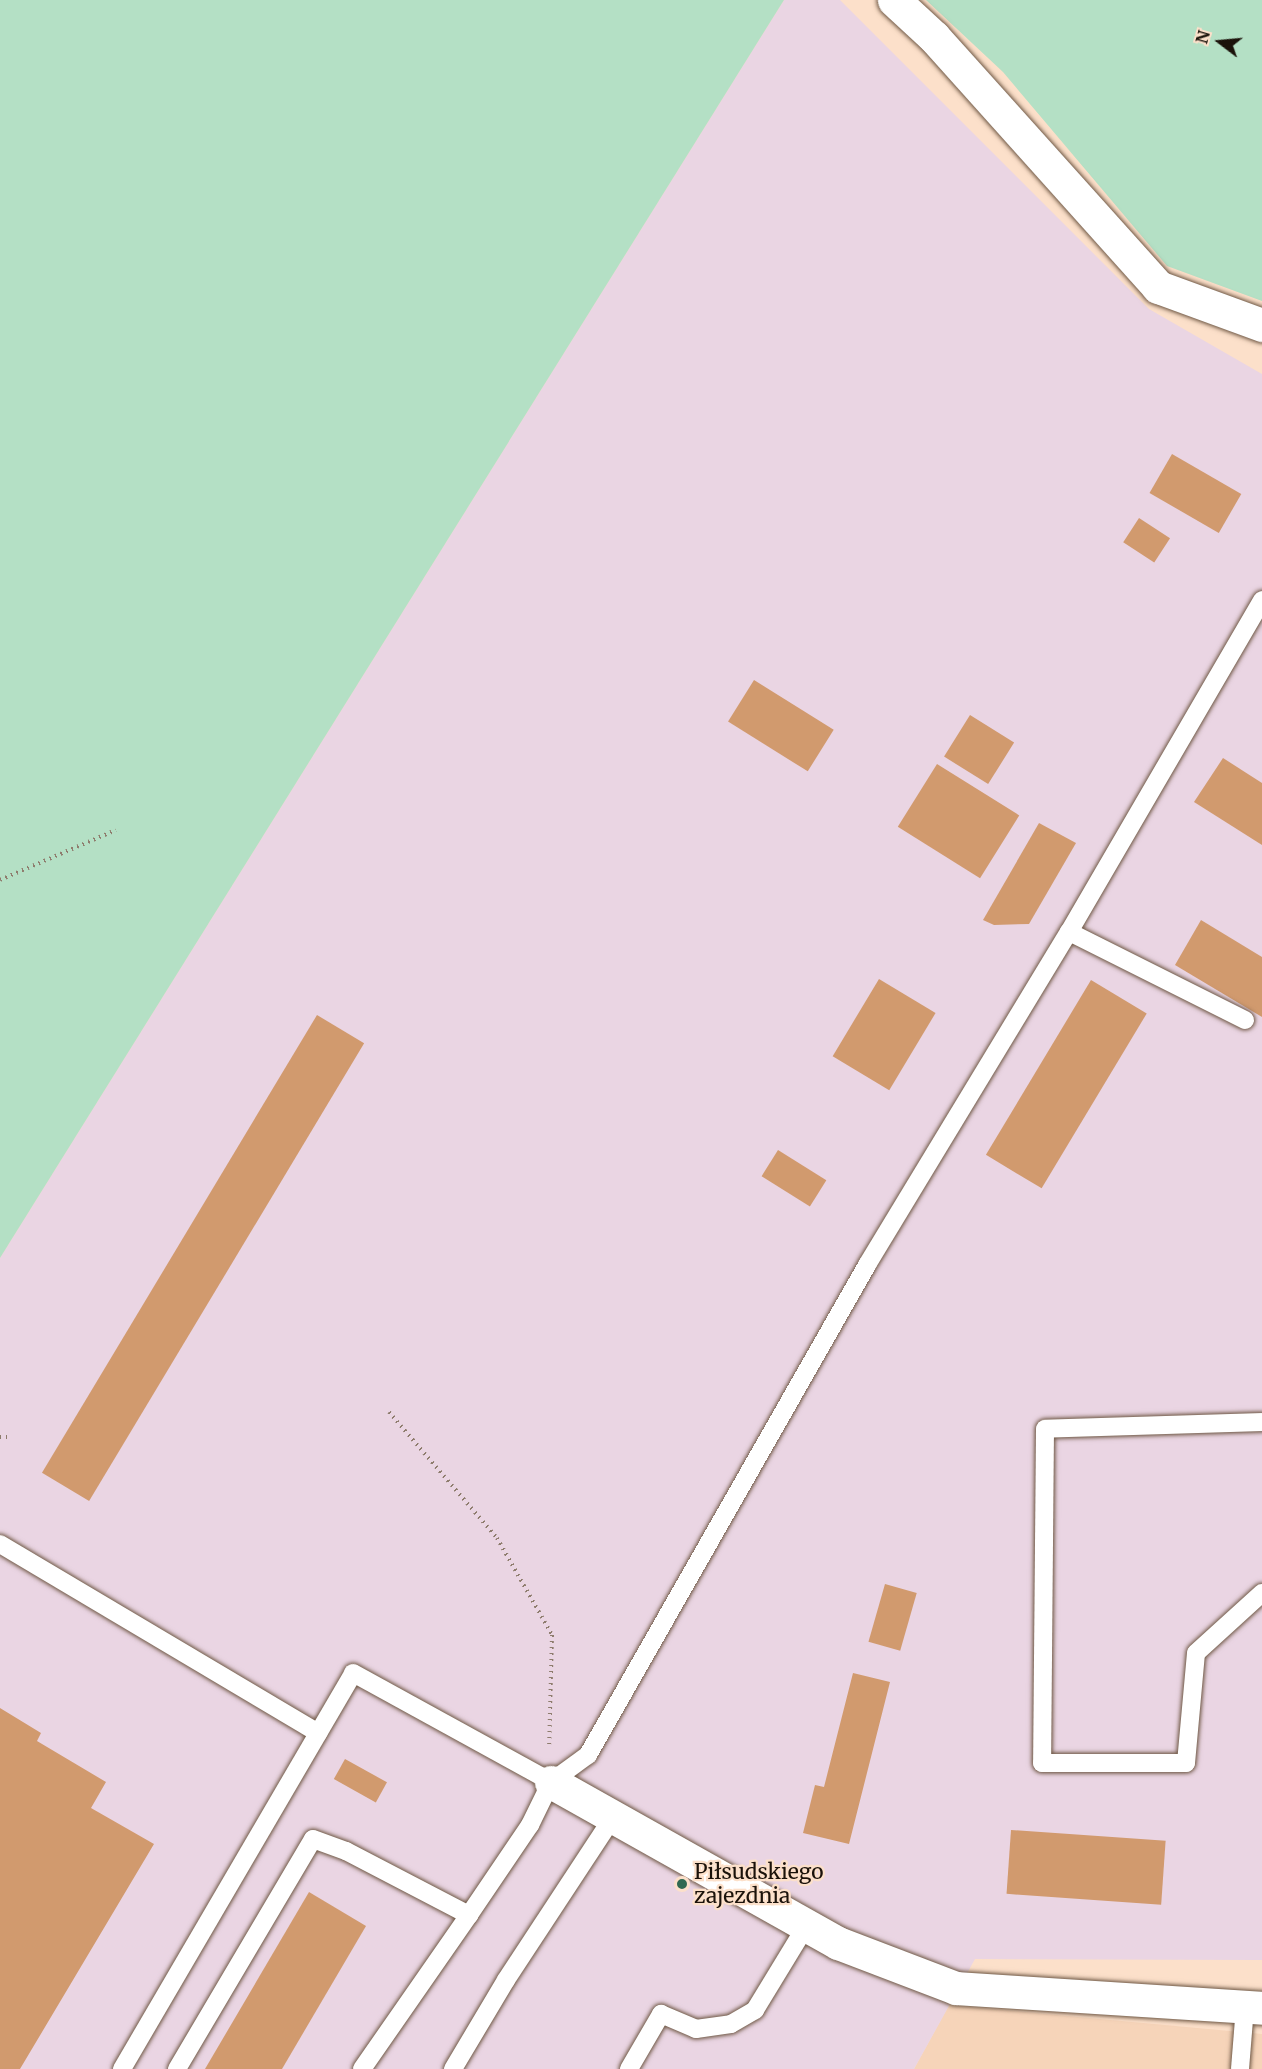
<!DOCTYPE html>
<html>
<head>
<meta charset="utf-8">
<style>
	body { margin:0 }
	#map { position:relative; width:1262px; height:2069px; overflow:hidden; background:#fce0ca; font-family:Merriweather,serif }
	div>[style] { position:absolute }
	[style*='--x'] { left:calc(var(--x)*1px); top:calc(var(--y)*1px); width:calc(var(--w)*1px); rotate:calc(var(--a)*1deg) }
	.built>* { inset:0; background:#f6d4b9 }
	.industrial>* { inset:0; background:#ead5e3 }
	.green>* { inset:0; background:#b4e0c5 }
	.building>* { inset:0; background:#d19a6e; transform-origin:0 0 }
	.path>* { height:4px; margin-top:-2px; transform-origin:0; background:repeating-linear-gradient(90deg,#8e7c6d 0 1.5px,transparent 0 6px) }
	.roads { filter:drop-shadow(0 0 2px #6f5845) drop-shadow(0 0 2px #6f5845) }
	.lane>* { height:18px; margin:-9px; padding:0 9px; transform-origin:9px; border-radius:9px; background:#fff }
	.street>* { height:33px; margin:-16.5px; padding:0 16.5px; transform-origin:16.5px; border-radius:16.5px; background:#fff }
	.dots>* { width:16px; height:16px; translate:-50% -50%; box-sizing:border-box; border:3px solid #fce0ca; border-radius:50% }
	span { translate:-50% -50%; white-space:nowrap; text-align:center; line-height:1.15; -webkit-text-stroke:4.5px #fce0ca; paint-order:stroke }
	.poi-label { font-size:21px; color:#1b120a }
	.left { translate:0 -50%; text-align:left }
	.north { position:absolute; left:1190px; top:12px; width:60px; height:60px; -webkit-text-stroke:4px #fce0ca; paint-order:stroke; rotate:286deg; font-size:16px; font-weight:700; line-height:24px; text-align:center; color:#1b120a }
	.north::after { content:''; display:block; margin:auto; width:21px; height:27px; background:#1b120a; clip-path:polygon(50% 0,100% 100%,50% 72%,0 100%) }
</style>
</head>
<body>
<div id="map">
	<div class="built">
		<div style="clip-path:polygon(949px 2005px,1262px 2034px,1262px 2069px,914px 2069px)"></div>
	</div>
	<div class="industrial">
		<div style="clip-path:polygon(784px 0,840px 0,1149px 309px,1262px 374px,1262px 1960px,975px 1959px,914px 2069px,0 2069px,0 1258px)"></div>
	</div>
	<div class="green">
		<div style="clip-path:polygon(0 0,784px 0,0 1258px)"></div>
		<div style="clip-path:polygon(926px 0,1262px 0,1262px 301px,1167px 266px,1003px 72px)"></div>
	</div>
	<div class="building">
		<div style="left:1172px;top:454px;width:80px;height:45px;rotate:30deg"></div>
		<div style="left:1139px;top:518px;width:37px;height:29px;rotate:33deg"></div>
		<div style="left:754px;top:680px;width:94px;height:49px;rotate:32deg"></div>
		<div style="left:970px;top:715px;width:52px;height:49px;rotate:32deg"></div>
		<div style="clip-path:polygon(1223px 758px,1262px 783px,1262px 845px,1194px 802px)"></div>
		<div style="left:937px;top:764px;width:97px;height:74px;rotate:32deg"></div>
		<div style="clip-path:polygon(1039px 823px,1076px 843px,1029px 924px,994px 925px,983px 920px)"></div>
		<div style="clip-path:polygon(1201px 920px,1262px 957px,1262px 1017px,1175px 965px)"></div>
		<div style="left:879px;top:979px;width:66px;height:90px;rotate:31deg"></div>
		<div style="left:1091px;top:980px;width:65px;height:204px;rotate:31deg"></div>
		<div style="left:317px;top:1015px;width:55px;height:534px;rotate:31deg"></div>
		<div style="left:778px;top:1150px;width:57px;height:31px;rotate:32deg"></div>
		<div style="left:885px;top:1584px;width:33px;height:60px;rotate:16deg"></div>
		<div style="clip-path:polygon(853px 1673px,890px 1682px,849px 1844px,803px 1833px,815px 1785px,824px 1787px)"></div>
		<div style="clip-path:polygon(0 1708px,41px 1733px,37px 1741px,106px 1782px,91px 1808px,154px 1844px,20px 2069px,0 2069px)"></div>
		<div style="left:345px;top:1759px;width:48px;height:23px;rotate:29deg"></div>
		<div style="left:1011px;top:1830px;width:155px;height:64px;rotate:4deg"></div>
		<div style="clip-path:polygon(309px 1892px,366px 1926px,282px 2069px,205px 2069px)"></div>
	</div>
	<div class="path">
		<div style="--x:0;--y:880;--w:126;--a:-23.3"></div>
		<div style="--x:389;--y:1412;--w:166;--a:49.4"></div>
		<div style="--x:497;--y:1538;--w:112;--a:60.4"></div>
		<div style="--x:552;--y:1635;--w:114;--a:91.5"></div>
		<div style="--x:0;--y:1437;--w:9;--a:0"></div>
	</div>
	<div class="roads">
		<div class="lane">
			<div style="--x:1245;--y:1020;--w:197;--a:-153.4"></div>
			<div style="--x:1069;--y:932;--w:384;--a:-59.8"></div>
			<div style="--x:1262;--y:1422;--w:217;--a:178.2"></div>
			<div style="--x:1045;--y:1429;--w:334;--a:90.5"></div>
			<div style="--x:1042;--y:1763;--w:144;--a:0"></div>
			<div style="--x:1186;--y:1763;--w:110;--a:-84.8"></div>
			<div style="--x:1196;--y:1653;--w:89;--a:-42.3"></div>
			<div style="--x:0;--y:1544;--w:370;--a:30.7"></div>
			<div style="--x:122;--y:2069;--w:458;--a:-59.7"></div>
			<div style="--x:353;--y:1673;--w:226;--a:28.8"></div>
			<div style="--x:177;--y:2069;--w:267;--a:-59.4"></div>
			<div style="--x:313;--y:1839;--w:35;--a:20"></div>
			<div style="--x:346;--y:1851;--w:139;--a:27.5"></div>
			<div style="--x:469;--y:1915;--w:109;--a:-55.9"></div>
			<div style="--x:530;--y:1825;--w:48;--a:-64"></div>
			<div style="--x:551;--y:1782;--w:46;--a:-36.1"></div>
			<div style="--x:588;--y:1755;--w:564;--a:-60.34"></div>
			<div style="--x:867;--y:1265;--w:389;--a:-58.8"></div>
			<div style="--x:362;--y:2069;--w:188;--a:-55.2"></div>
			<div style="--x:453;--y:2069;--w:104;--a:-59.2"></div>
			<div style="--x:506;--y:1980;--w:195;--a:-56.7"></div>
			<div style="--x:629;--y:2069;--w:64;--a:-59.8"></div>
			<div style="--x:661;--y:2014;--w:38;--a:23"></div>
			<div style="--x:696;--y:2029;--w:35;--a:-8"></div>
			<div style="--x:731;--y:2024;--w:28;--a:-30"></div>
			<div style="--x:755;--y:2010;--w:98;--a:-58.7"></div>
			<div style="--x:1240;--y:2069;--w:62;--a:-85.4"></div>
		</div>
		<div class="street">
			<div style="--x:894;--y:0;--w:54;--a:42.8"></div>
			<div style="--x:934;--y:37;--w:336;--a:48.1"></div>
			<div style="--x:1158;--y:287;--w:111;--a:20.1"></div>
			<div style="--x:551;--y:1782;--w:329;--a:29.3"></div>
			<div style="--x:838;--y:1943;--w:126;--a:20.9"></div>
			<div style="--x:956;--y:1988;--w:307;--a:3.7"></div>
		</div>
	</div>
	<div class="dots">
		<div style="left:682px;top:1884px;background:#306951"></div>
	</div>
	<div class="poi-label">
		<span class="left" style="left:694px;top:1884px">Piłsudskiego<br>zajezdnia</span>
	</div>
	<div class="north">N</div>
</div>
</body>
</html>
